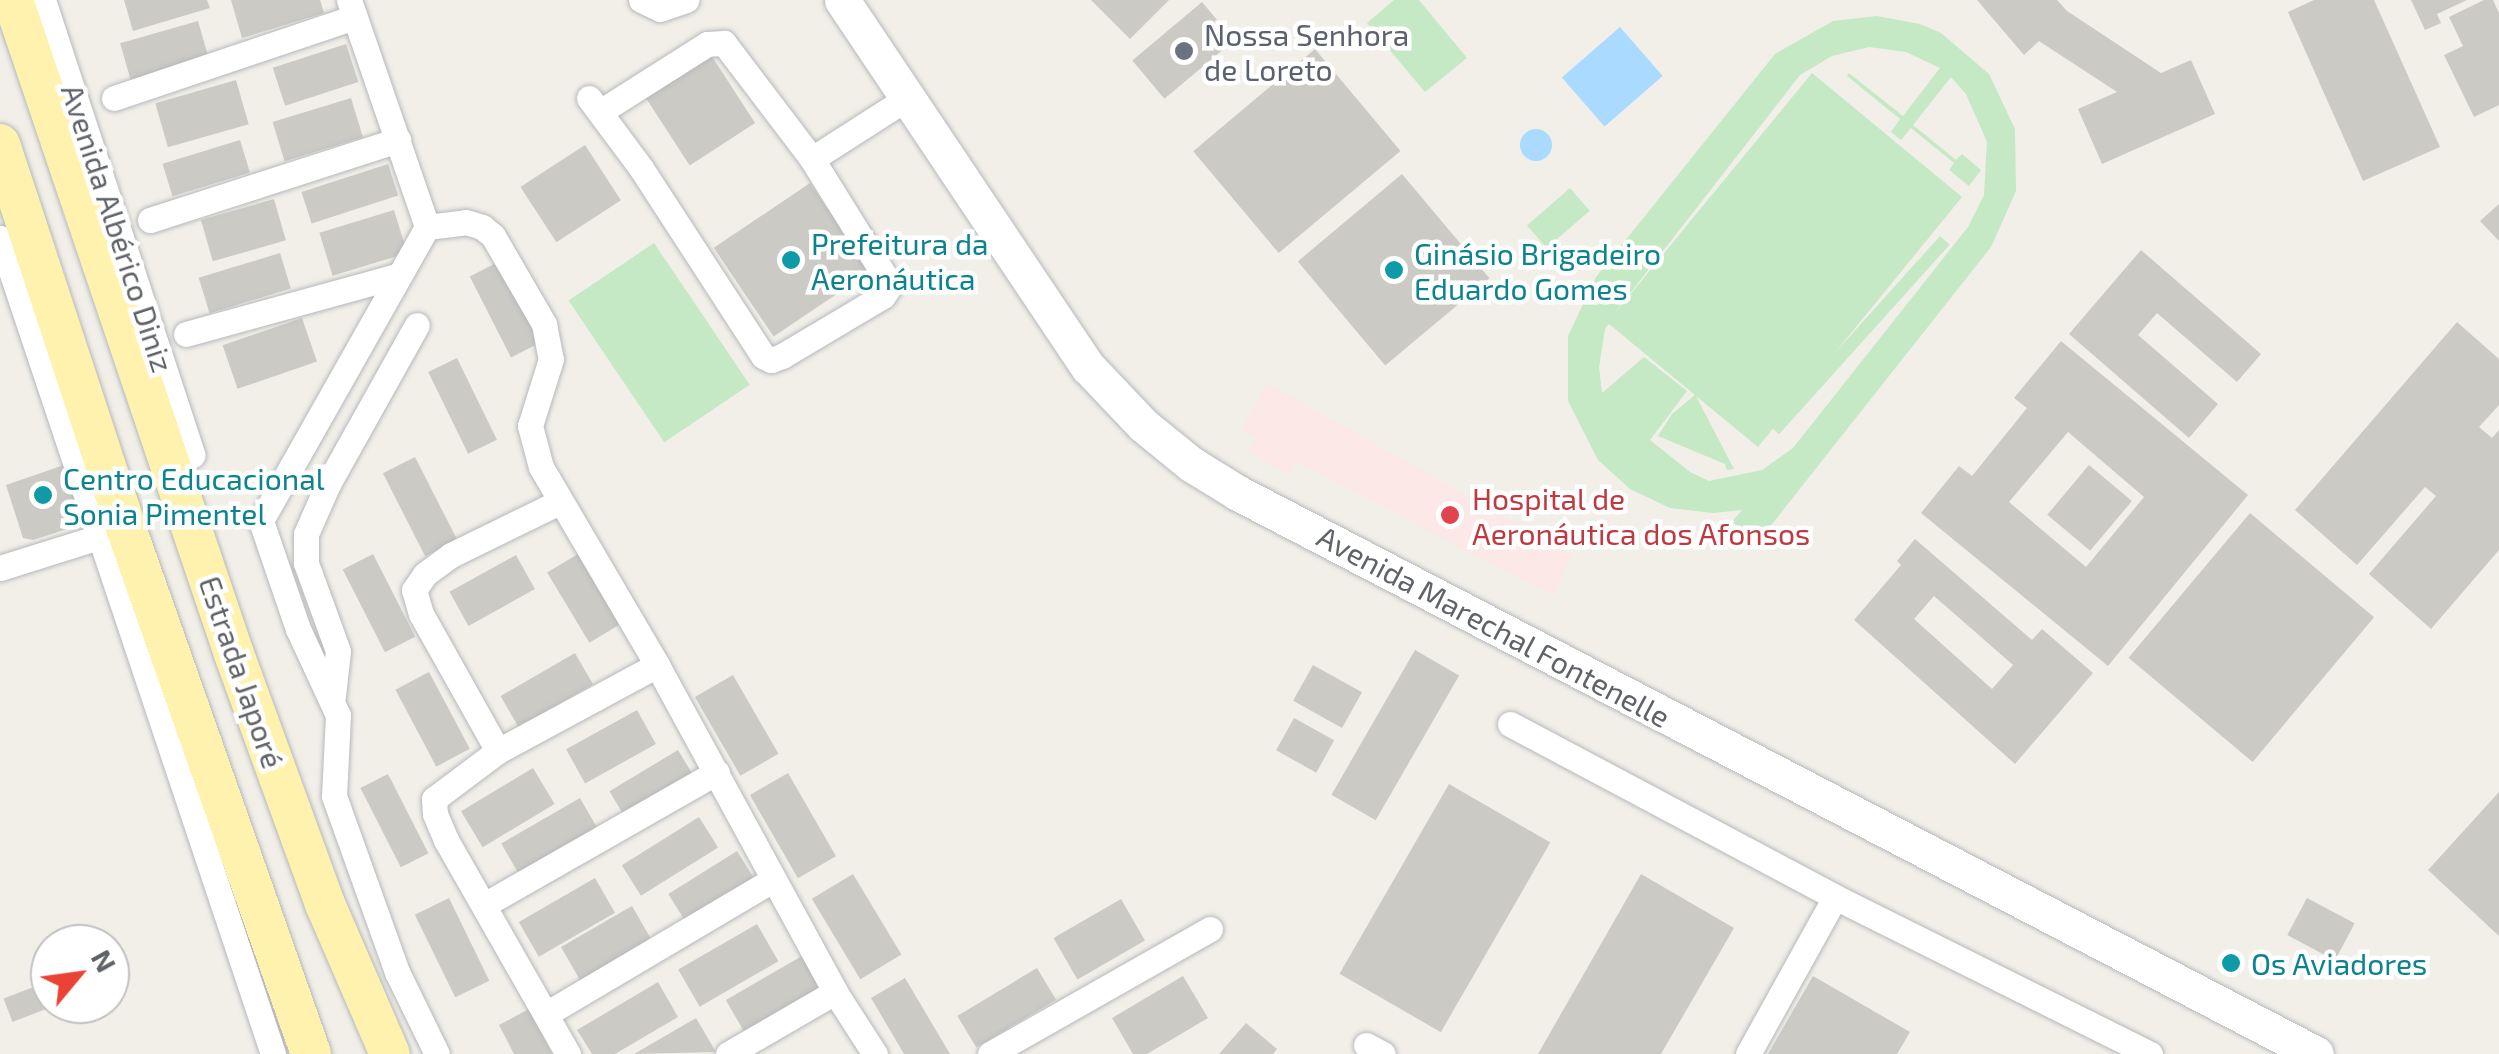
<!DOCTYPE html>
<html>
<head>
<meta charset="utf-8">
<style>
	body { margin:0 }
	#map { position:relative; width:2499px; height:1054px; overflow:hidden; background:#f1efe8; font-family:"Exo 2",sans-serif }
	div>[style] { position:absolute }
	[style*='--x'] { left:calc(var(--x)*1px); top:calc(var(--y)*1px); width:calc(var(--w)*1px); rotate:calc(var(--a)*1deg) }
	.medical>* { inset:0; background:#fce8e6 }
	.green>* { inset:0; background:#c5e8c5; transform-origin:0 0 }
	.water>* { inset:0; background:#aadaff; transform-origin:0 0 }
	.round { border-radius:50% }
	.building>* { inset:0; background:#cccac5; transform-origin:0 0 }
	.roads { filter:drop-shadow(0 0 2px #b5b8bc) drop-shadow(0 0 2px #b5b8bc) }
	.minor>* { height:25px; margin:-12.5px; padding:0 12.5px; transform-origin:12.5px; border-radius:12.5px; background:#fff }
	.secondary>* { height:35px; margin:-17.5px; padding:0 17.5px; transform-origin:17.5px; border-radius:17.5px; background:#fff }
	.primary>* { height:40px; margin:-20px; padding:0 20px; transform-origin:20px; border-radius:20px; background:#fff2af }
	.dots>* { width:28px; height:28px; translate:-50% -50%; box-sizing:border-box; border:5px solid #fff; border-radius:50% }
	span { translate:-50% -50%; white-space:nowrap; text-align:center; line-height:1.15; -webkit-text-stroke:9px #fff; paint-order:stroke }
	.worship-label { font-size:30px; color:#5b616d }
	.left { translate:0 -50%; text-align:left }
	.street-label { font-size:30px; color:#5f6368 }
	.culture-label { font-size:30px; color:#0d838f }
	.health-label { font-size:30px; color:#be3a42 }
	.north { position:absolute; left:30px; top:924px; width:100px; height:100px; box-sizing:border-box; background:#fff; border:2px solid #bfc1c3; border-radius:50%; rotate:61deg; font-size:28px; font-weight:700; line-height:40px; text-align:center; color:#5f6368 }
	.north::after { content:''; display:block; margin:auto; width:35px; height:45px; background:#ea4335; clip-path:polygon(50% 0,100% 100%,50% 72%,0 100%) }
</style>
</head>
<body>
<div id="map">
	<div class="medical">
		<div style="clip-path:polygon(1268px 384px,1571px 554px,1554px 596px,1297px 462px,1288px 475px,1249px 451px,1256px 438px,1241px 428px)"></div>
	</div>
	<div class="green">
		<div style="clip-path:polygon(1394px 0,1419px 0,1467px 58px,1425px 92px,1367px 23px)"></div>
		<div style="clip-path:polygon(evenodd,1877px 16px,1920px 24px,1941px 33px,1989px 74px,2015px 129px,2016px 191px,1991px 247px,1757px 543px,1732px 522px,1742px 510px,1713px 513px,1670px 508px,1630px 489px,1598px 460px,1568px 401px,1568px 336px,1596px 277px,1775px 54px,1833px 21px,1877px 16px,1869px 47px,1906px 52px,1940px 68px,1903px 116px,1849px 73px,1847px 76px,1900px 119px,1891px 132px,1901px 140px,1911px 128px,1954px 163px,1949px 170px,1969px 186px,1981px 170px,1962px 154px,1956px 160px,1913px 125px,1951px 77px,1966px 94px,1987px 142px,1984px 195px,1968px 227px,1793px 448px,1762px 470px,1709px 481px,1690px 472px,1650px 440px,1687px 391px,1644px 357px,1602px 393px,1599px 367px,1605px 329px,1609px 324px,1695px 395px,1672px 414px,1658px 436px,1725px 464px,1727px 470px,1734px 469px,1696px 396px,1758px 447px,1962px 197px,1812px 73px,1610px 319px,1800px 75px,1832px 56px,1869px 47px)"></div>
		<div style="left:1570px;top:188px;width:30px;height:57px;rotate:49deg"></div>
		<div style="left:1940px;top:236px;width:13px;height:255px;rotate:42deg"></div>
		<div style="left:654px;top:243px;width:171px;height:103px;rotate:56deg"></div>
	</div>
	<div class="water">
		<div style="left:1620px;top:27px;width:65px;height:77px;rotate:49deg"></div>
		<div class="round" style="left:1520px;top:129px;width:32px;height:32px"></div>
	</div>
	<div class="building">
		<div style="clip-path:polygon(124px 0,207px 0,210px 8px,133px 31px)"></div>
		<div style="clip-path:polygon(231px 0,320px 0,324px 13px,242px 38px)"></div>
		<div style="clip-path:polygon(1091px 0,1169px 0,1130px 39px)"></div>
		<div style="clip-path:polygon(1977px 0,2057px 0,2067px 11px,2161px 73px,2191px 60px,2215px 114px,2102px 164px,2078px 109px,2117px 92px,2039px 41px,2024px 55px)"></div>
		<div style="clip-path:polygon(2314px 0,2374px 0,2440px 147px,2363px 181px,2288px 12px)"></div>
		<div style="clip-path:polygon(2411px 0,2467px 0,2437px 14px,2441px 23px,2425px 30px)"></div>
		<div style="clip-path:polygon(2484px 0,2493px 0,2499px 13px,2499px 105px,2474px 117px,2444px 55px,2463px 46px,2449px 17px)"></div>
		<div style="left:1202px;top:2px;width:50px;height:91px;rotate:50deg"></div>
		<div style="left:198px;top:21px;width:40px;height:81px;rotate:74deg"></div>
		<div style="left:346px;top:44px;width:40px;height:77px;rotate:72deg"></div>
		<div style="left:1315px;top:49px;width:133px;height:159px;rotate:50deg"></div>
		<div style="left:711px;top:55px;width:81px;height:78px;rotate:57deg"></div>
		<div style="left:236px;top:80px;width:46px;height:84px;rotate:74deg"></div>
		<div style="left:351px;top:98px;width:41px;height:82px;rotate:73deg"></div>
		<div style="left:240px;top:140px;width:34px;height:81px;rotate:73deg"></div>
		<div style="left:585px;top:145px;width:66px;height:77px;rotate:57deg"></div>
		<div style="left:388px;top:164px;width:33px;height:91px;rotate:72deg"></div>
		<div style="left:1402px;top:174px;width:136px;height:136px;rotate:50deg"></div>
		<div style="left:810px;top:183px;width:107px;height:116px;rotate:56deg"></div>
		<div style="left:274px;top:199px;width:43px;height:76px;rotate:74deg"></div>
		<div style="clip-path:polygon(2499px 204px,2499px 241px,2480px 221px)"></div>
		<div style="left:394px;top:210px;width:45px;height:78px;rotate:73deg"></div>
		<div style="clip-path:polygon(2141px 250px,2261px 354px,2237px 382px,2157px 313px,2138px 335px,2218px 404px,2189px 438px,2069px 334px)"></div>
		<div style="left:280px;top:253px;width:37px;height:85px;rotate:73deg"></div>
		<div style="left:500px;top:261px;width:91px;height:34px;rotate:63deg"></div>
		<div style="left:302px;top:318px;width:46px;height:84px;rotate:71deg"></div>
		<div style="clip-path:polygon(2457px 322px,2499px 359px,2499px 405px,2479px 427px,2492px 438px,2499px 430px,2499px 550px,2431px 629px,2369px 574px,2436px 496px,2425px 487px,2357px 565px,2295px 510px)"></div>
		<div style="clip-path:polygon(evenodd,2061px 341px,2248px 495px,2108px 666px,1921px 513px,1959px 466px,1972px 476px,2027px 408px,2014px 398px,2061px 341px,2068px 432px,2144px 497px,2086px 567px,2009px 502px,2068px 432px)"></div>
		<div style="left:457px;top:358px;width:91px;height:32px;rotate:64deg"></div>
		<div style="left:415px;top:457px;width:93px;height:36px;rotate:63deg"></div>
		<div style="clip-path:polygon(67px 464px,81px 513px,67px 529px,33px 540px,23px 538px,6px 485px)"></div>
		<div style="left:2089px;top:465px;width:56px;height:65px;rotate:40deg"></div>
		<div style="left:2250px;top:513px;width:162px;height:189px;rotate:40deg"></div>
		<div style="clip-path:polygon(evenodd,1915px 539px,2032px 640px,2042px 629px,2093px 673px,2015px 764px,1854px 620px,1901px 565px,1897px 561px,1915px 539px,1934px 596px,2013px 665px,1992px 689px,1914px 619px,1934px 596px)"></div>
		<div style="left:373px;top:554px;width:93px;height:34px;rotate:63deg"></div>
		<div style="left:578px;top:554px;width:82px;height:36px;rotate:59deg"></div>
		<div style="left:516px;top:555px;width:39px;height:76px;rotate:61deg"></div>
		<div style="left:1415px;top:650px;width:51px;height:167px;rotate:30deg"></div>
		<div style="left:575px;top:653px;width:36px;height:86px;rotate:60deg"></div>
		<div style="left:1313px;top:665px;width:56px;height:41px;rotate:29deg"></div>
		<div style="left:429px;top:672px;width:87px;height:38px;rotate:62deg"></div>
		<div style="left:733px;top:675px;width:91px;height:44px;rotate:60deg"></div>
		<div style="left:637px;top:710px;width:39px;height:81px;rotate:61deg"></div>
		<div style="left:1294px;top:718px;width:46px;height:37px;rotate:29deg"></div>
		<div style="left:678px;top:750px;width:33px;height:80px;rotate:59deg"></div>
		<div style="left:533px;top:768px;width:42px;height:84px;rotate:59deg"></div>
		<div style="left:788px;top:773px;width:96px;height:44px;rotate:60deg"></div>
		<div style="left:388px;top:774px;width:89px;height:31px;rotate:63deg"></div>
		<div style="left:1449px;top:784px;width:117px;height:219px;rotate:30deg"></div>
		<div style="clip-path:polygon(2499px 792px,2499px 936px,2428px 870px)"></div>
		<div style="left:580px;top:798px;width:36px;height:91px;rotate:60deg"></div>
		<div style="left:699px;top:817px;width:36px;height:91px;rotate:58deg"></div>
		<div style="left:737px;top:851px;width:36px;height:81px;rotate:58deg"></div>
		<div style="left:853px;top:874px;width:94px;height:48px;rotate:59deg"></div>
		<div style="clip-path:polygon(1641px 874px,1734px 928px,1661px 1054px,1538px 1054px)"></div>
		<div style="left:595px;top:878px;width:40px;height:88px;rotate:60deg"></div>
		<div style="left:449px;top:898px;width:92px;height:38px;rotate:64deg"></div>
		<div style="left:2307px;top:898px;width:54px;height:42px;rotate:28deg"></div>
		<div style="left:1121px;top:899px;width:48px;height:78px;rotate:60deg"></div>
		<div style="left:632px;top:906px;width:40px;height:82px;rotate:60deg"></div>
		<div style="left:757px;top:924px;width:43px;height:91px;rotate:60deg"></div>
		<div style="left:802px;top:956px;width:42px;height:88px;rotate:60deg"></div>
		<div style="left:1037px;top:968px;width:37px;height:93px;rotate:59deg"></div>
		<div style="clip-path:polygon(1183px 976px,1208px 1018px,1147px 1054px,1133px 1054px,1112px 1018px)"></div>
		<div style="clip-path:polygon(1813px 976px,1910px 1032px,1897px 1054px,1768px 1054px)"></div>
		<div style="clip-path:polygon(905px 978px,950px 1054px,904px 1054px,871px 998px)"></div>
		<div style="clip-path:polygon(658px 982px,678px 1017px,615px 1054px,592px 1054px,577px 1030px)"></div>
		<div style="left:39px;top:985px;width:25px;height:38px;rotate:69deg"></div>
		<div style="clip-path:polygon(529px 1009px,552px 1054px,514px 1054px,499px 1025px)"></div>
		<div style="clip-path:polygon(696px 1018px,716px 1052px,634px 1054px)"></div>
		<div style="clip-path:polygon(1246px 1023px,1277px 1049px,1273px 1054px,1219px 1054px)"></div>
	</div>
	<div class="roads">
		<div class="minor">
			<div style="--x:43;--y:0;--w:479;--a:71.8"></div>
			<div style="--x:349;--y:0;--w:240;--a:71"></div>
			<div style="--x:427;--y:227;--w:338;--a:119.5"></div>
			<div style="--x:261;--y:521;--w:114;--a:71.1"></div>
			<div style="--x:298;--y:629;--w:95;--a:65.1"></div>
			<div style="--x:338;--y:715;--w:81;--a:92.8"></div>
			<div style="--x:334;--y:796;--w:187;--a:70.3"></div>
			<div style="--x:397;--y:972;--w:91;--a:64"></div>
			<div style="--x:641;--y:0;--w:21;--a:25"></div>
			<div style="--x:660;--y:9;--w:28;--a:-19"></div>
			<div style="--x:114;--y:98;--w:254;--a:-18.6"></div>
			<div style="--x:589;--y:98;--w:87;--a:53.4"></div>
			<div style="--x:641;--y:168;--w:224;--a:57"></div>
			<div style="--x:763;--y:356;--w:9;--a:27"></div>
			<div style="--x:771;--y:360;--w:12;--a:-20"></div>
			<div style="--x:782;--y:356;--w:117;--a:-30.7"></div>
			<div style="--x:883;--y:296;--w:11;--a:-56"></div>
			<div style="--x:889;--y:287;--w:9;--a:-108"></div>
			<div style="--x:886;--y:278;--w:140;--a:-121.9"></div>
			<div style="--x:812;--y:159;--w:146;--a:-127.2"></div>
			<div style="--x:724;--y:43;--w:17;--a:177"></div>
			<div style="--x:707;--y:44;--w:127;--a:147.6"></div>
			<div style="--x:812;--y:159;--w:113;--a:-32.7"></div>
			<div style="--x:150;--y:220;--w:261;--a:-17.9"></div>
			<div style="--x:427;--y:227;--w:39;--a:-7"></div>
			<div style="--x:466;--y:222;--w:17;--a:17"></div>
			<div style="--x:482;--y:227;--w:14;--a:39"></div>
			<div style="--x:493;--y:236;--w:102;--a:59.9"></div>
			<div style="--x:544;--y:324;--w:36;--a:79"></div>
			<div style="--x:551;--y:359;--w:70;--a:107.4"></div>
			<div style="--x:530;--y:426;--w:42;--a:75"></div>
			<div style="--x:541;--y:467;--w:229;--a:59.6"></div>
			<div style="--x:657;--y:665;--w:372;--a:61.4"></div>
			<div style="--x:835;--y:992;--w:74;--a:57.2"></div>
			<div style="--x:0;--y:238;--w:860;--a:71.5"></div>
			<div style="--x:186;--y:334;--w:219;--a:-15.4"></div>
			<div style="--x:0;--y:568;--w:104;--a:-17.4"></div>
			<div style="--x:333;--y:696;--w:45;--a:-83.7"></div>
			<div style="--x:338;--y:651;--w:94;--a:-110"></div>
			<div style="--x:306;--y:563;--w:29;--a:-90"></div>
			<div style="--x:306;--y:534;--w:55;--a:-66.3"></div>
			<div style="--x:328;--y:484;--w:182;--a:-60.8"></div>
			<div style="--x:1510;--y:724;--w:368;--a:28"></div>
			<div style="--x:1835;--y:897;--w:352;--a:26.5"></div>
			<div style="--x:498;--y:751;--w:157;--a:-119.3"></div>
			<div style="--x:421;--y:614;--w:25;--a:-106"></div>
			<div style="--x:414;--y:590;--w:19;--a:-55"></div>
			<div style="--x:425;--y:574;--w:32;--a:-36"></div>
			<div style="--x:451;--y:555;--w:120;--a:-26.1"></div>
			<div style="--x:484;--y:905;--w:268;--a:-29.7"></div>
			<div style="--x:546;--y:1014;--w:264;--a:-30.6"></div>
			<div style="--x:1366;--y:1045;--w:19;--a:28"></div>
			<div style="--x:568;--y:1054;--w:246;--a:-119.7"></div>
			<div style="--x:446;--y:840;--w:28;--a:-113"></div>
			<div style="--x:435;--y:814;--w:15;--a:-94"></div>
			<div style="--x:434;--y:799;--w:80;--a:-36.9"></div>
			<div style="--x:498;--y:751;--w:181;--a:-28.4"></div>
			<div style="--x:728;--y:1054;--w:124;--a:-30.1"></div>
			<div style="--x:990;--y:1054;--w:253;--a:-29.6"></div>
			<div style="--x:1748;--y:1054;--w:179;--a:-61"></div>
		</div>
		<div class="secondary">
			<div style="--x:842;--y:0;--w:442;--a:56.2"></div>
			<div style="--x:1088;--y:367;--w:80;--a:46.5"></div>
			<div style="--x:1143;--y:425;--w:62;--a:39.1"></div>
			<div style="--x:1191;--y:464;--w:55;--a:31.7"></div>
			<div style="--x:1238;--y:493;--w:1215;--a:27.49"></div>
		</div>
		<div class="primary">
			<div style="--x:13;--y:0;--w:690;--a:71.33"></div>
			<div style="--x:234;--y:654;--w:266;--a:70"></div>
			<div style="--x:325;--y:904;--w:163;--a:66.6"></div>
			<div style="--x:0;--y:144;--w:404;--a:71.8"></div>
			<div style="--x:126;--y:528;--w:558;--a:70.62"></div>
		</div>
	</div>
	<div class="dots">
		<div style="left:1184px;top:51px;background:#6b7280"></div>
		<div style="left:791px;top:260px;background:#0f9aa8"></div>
		<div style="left:1394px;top:270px;background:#0f9aa8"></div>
		<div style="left:43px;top:495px;background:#0f9aa8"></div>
		<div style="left:1450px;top:515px;background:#e0444e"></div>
		<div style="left:2231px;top:963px;background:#0f9aa8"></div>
	</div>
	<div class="worship-label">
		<span class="left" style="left:1204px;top:51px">Nossa Senhora<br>de Loreto</span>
	</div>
	<div class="street-label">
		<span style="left:118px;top:228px;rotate:72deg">Avenida Albérico Diniz</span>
		<span style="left:1494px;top:626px;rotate:28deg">Avenida Marechal Fontenelle</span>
		<span style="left:242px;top:672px;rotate:71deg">Estrada Japoré</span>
	</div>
	<div class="culture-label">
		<span class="left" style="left:811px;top:260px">Prefeitura da<br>Aeronáutica</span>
		<span class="left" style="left:1414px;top:270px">Ginásio Brigadeiro<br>Eduardo Gomes</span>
		<span class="left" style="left:63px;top:495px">Centro Educacional<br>Sonia Pimentel</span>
		<span class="left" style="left:2251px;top:963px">Os Aviadores</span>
	</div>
	<div class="health-label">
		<span class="left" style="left:1472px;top:515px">Hospital de<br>Aeronáutica dos Afonsos</span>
	</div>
	<div class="north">N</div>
</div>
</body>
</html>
